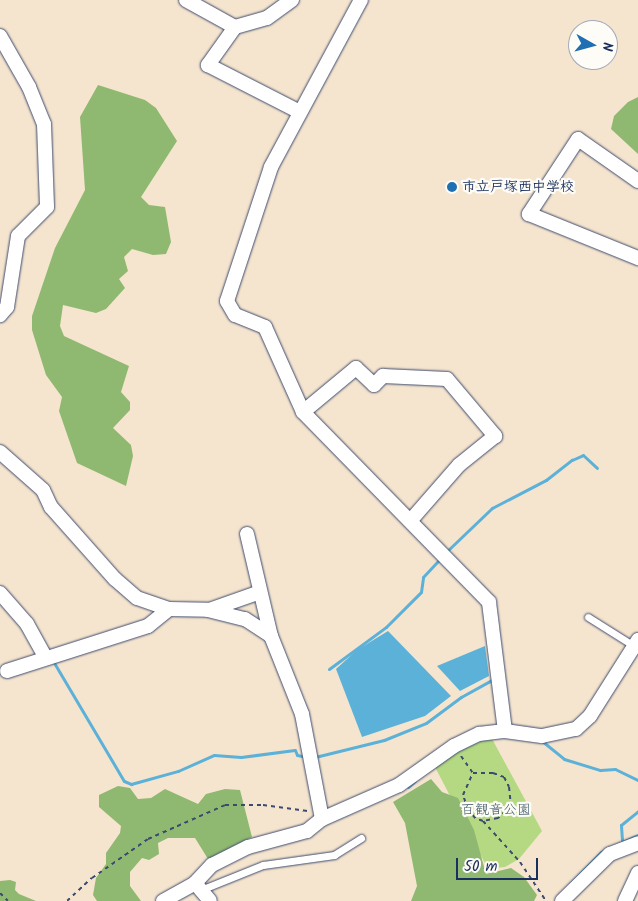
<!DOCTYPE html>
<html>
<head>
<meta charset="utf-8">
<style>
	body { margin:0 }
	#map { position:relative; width:638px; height:901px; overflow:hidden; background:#f6e5ce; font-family:Kalam,"Klee One",sans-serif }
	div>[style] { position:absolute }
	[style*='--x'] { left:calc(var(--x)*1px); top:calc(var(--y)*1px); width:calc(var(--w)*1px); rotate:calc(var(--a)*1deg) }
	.green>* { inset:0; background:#b4d982 }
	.forest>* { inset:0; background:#8fb970 }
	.water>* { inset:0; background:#5cb1d8 }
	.stream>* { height:3px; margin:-1.5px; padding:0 1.5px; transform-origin:1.5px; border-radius:1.5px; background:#5cb1d8 }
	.path>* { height:2px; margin-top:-1px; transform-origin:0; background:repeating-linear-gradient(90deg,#3c4a6f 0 4px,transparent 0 8px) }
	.roads { filter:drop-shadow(0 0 1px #3c4a6f) drop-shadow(0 0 1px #3c4a6f) }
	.lane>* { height:7px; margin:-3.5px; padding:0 3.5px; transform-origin:3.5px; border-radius:3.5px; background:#fff }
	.street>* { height:14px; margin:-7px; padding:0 7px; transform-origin:7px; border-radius:7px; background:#fff }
	.dots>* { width:14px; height:14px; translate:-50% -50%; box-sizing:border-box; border:2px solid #fdfcf7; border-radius:50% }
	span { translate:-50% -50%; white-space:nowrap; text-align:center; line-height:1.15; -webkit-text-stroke:4.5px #fdfcf7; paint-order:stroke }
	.poi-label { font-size:14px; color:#1b2f5e; font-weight:700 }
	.left { translate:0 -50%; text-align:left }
	.park-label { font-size:14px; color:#415a67 }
	.north { position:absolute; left:568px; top:20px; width:50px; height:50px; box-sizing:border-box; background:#fdfcf7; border:1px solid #a3aaba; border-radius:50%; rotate:97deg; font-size:14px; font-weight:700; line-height:20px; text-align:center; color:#1b2f5e }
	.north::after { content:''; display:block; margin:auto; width:18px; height:22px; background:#1f6fb2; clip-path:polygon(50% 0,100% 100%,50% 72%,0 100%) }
	.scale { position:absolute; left:456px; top:858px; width:82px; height:22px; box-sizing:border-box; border:2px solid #1b2f5e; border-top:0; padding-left:6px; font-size:15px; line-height:18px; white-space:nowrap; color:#1b2f5e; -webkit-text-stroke:4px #fdfcf7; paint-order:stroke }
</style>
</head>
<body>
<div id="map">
	<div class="green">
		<div style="clip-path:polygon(491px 737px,542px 831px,519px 859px,505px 867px,488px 869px,435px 767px,462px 749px)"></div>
	</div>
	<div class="forest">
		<div style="clip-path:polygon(98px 85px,145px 100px,156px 108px,177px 141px,141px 197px,149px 205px,165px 207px,171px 242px,166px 254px,153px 255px,132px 249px,124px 257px,128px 271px,119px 279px,125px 288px,106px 309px,96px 313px,63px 305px,60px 326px,64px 336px,129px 366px,121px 392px,130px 402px,130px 410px,113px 428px,131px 445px,133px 456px,126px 486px,77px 463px,59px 411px,62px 397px,46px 375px,32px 330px,32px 316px,55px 248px,85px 190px,80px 117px)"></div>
		<div style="clip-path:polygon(638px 97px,638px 154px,611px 129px,614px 116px,628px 102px)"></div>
		<div style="clip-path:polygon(431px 779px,442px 792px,458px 798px,474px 830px,486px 874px,511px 868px,524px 877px,537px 895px,534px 901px,411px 901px,417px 886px,405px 823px,393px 802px)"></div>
		<div style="clip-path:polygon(118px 786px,130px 788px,138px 799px,151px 798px,165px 789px,198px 804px,206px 794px,225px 789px,240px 790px,252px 837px,208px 859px,195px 838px,168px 838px,158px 843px,159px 854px,149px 860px,142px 858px,130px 872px,130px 886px,141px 901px,97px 901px,93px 895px,96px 878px,106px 864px,106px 853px,120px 833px,121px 826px,99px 807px,99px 795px)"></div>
		<div style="clip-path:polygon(10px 880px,16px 882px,15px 890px,19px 894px,36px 901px,0 901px,0 881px)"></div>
	</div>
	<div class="water">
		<div style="clip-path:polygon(388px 631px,451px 696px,425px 716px,362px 737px,336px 669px,357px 650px)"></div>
		<div style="clip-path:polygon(485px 646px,489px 676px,460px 691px,437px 666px)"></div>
	</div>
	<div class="stream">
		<div style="--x:446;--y:552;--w:64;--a:-43.7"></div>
		<div style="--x:492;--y:508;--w:61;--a:-27.4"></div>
		<div style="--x:546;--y:480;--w:33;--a:-38"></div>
		<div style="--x:572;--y:460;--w:12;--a:-24"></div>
		<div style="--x:583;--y:455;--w:19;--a:43"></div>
		<div style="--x:53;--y:661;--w:139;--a:59.4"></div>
		<div style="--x:124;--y:781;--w:8;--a:23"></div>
		<div style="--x:131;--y:784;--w:49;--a:-15.5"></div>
		<div style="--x:178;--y:771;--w:39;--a:-24"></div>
		<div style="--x:214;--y:755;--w:27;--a:4"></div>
		<div style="--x:241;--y:757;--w:54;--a:-7.4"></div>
		<div style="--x:295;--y:750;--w:5;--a:68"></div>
		<div style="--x:297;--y:755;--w:10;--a:11"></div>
		<div style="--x:329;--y:669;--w:71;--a:-36.4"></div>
		<div style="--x:386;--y:627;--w:49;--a:-45"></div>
		<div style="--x:421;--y:592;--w:15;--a:-82"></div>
		<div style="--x:423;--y:577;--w:25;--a:-47"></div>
		<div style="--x:542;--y:741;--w:28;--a:39"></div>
		<div style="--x:564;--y:759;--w:38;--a:17"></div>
		<div style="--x:600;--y:770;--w:15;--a:-4"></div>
		<div style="--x:615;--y:769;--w:25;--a:26"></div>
		<div style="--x:315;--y:757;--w:71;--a:-13.8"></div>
		<div style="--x:384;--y:740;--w:45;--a:-22"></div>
		<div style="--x:426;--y:723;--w:44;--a:-36.6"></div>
		<div style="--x:461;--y:697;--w:38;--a:-29"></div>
		<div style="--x:408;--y:787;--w:9;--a:-41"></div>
		<div style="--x:622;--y:840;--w:15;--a:-94"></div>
		<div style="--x:621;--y:825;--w:22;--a:-39"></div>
		<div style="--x:571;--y:883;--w:43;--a:-45.9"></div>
		<div style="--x:601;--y:852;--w:41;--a:-24.7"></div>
	</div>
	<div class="path">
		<div style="--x:461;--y:756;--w:21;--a:55"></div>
		<div style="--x:473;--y:773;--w:20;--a:0"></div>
		<div style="--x:493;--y:773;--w:12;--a:20"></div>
		<div style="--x:504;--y:777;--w:11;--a:63"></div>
		<div style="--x:509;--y:787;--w:19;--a:84"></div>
		<div style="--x:511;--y:806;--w:18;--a:137"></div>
		<div style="--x:498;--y:818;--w:15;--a:169"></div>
		<div style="--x:483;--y:821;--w:9;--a:-159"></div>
		<div style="--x:475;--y:818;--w:11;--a:-128"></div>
		<div style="--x:468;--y:809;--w:15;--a:-110"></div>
		<div style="--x:463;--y:795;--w:24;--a:-66"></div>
		<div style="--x:483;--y:821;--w:55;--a:47.9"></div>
		<div style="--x:520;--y:862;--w:47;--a:56.3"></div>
		<div style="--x:0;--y:893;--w:11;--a:45"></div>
		<div style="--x:67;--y:901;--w:34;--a:-43"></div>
		<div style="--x:92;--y:878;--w:68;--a:-34.9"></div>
		<div style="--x:148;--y:839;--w:84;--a:-23.8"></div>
		<div style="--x:225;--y:805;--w:38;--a:0"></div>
		<div style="--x:263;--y:805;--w:45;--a:7.6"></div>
	</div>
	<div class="roads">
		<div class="lane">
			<div style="--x:588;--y:617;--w:54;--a:32.2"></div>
			<div style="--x:203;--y:889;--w:65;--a:-21.8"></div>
			<div style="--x:263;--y:865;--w:72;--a:-8"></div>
			<div style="--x:334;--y:855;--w:32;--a:-32"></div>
		</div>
		<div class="street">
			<div style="--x:186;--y:0;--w:56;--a:28.9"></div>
			<div style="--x:235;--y:27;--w:33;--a:-16"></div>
			<div style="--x:267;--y:18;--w:31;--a:-36"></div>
			<div style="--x:235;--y:27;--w:47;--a:125.4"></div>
			<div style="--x:208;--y:65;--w:101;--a:27.1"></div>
			<div style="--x:0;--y:36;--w:59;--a:60.4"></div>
			<div style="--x:29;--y:87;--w:40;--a:68"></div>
			<div style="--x:44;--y:124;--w:83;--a:87.9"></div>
			<div style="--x:47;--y:207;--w:41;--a:135"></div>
			<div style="--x:18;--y:236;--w:72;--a:98.8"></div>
			<div style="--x:7;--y:307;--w:11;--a:131"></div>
			<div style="--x:638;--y:181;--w:73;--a:-145"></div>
			<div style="--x:578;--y:139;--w:90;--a:123.2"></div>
			<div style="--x:529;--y:214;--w:118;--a:22"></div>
			<div style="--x:303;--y:412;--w:69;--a:-39.7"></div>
			<div style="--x:356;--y:368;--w:25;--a:43"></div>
			<div style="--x:374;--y:385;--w:13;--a:-45"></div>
			<div style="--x:383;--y:376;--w:64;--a:2.7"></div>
			<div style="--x:447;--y:379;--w:75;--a:49.9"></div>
			<div style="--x:495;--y:436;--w:46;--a:141.1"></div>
			<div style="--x:459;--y:465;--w:73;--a:131.1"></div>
			<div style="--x:0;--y:452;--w:57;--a:41.5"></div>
			<div style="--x:43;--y:490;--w:19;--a:65"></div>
			<div style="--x:51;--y:507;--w:96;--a:48.4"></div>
			<div style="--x:115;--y:579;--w:29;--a:41"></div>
			<div style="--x:137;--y:598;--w:34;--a:19"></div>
			<div style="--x:169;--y:609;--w:39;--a:1"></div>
			<div style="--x:208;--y:610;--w:38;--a:14"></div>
			<div style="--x:245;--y:619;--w:31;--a:33"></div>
			<div style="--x:271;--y:636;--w:84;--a:68.3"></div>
			<div style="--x:302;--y:714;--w:107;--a:79.2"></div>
			<div style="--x:247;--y:534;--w:105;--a:76.8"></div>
			<div style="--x:0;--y:593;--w:41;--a:48.9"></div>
			<div style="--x:27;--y:624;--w:39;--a:61"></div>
			<div style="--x:209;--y:610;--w:54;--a:-19.4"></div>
			<div style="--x:7;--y:671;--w:148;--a:-17.7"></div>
			<div style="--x:148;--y:626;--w:27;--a:-39"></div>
			<div style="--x:505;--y:731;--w:37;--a:8"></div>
			<div style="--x:542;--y:736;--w:35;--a:-12"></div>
			<div style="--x:576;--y:729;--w:19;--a:-43"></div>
			<div style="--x:590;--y:716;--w:90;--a:-57.7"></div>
			<div style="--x:195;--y:883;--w:23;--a:50"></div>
			<div style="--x:163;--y:901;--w:37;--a:-29"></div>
			<div style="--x:195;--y:883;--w:25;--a:-47"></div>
			<div style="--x:212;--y:865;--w:40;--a:-26.6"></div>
			<div style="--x:248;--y:847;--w:61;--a:-15.2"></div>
			<div style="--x:307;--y:831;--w:19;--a:-39"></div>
			<div style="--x:322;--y:819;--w:84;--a:-23.8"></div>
			<div style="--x:399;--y:785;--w:67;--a:-35.3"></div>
			<div style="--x:454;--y:746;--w:28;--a:-26"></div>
			<div style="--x:479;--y:734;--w:26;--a:-7"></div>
			<div style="--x:505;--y:731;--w:130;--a:-97.1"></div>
			<div style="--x:489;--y:602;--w:266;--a:-134.4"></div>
			<div style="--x:303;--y:412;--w:93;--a:-114.1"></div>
			<div style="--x:265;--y:327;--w:32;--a:-158"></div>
			<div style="--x:235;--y:315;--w:16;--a:-120"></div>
			<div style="--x:227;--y:301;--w:141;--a:-71.8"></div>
			<div style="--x:271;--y:167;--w:190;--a:-61.7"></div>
			<div style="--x:562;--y:901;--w:67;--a:-44.4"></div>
			<div style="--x:610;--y:854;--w:30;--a:-21"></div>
			<div style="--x:625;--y:901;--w:31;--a:-65"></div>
		</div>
	</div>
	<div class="dots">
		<div style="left:452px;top:187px;background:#1f6fb2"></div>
	</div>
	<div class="poi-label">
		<span class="left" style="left:462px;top:187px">市立戸塚西中学校</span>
	</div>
	<div class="park-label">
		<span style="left:496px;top:810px">百観音公園</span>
	</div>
	<div class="north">N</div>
	<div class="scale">50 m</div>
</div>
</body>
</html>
